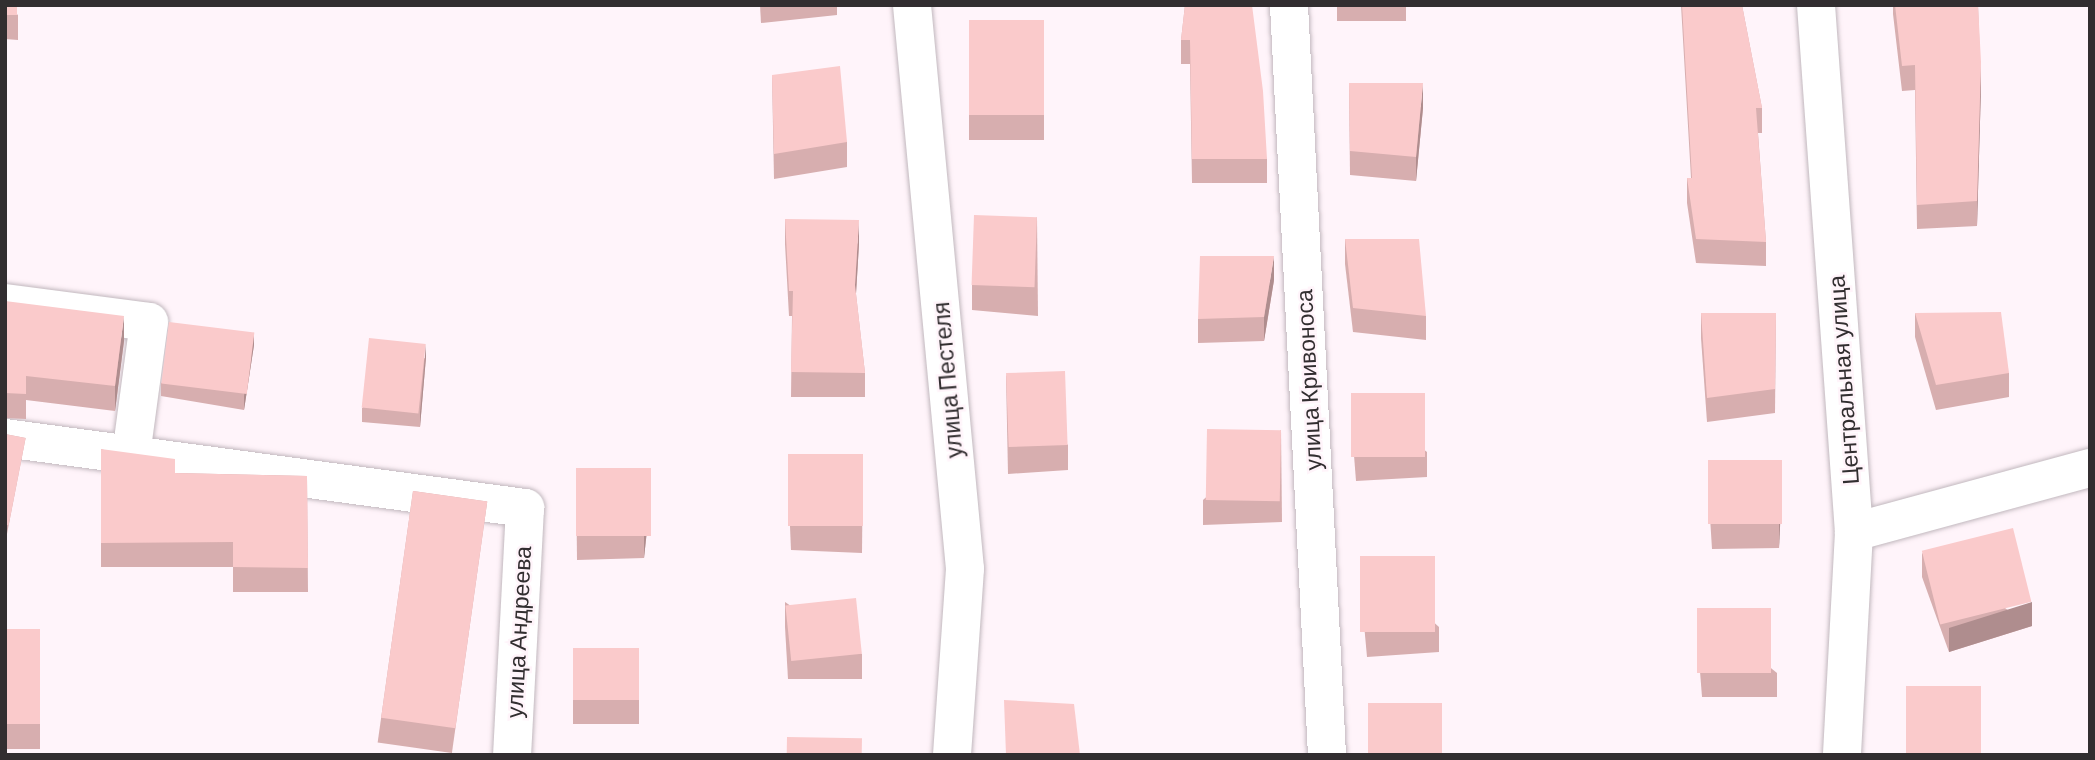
<!DOCTYPE html>
<html>
<head>
<meta charset="utf-8">
<style>
	body { margin:0 }
	#map { position:relative; width:2095px; height:760px; overflow:hidden; background:#fff4fa; font-family:Barlow,sans-serif }
	div>[style] { position:absolute }
	[style*='--x'] { left:calc(var(--x)*1px); top:calc(var(--y)*1px); width:calc(var(--w)*1px); rotate:calc(var(--a)*1deg) }
	.roads { filter:drop-shadow(0 0 2px #c2b8be) drop-shadow(0 0 2px #c2b8be) }
	.street>* { height:38px; margin:-19px; padding:0 19px; transform-origin:19px; border-radius:19px; background:#fff }
	.wall>* { inset:0; background:#d7aeaf; transform-origin:0 0 }
	.shaded-wall>* { inset:0; background:#af8d8e }
	.building>* { inset:0; background:#facacb; transform-origin:0 0 }
	span { translate:-50% -50%; white-space:nowrap; text-align:center; line-height:1.15; -webkit-text-stroke:5px #fff4fa; paint-order:stroke }
	.street-label { font-size:23px; color:#322e30 }
	.frame { position:absolute; inset:0; border:7px solid #322e30; pointer-events:none }
</style>
</head>
<body>
<div id="map">
	<div class="roads">
		<div class="street">
			<div style="--x:912;--y:5;--w:566;--a:84.63"></div>
			<div style="--x:965;--y:569;--w:186;--a:94"></div>
			<div style="--x:1289;--y:5;--w:751;--a:87.1"></div>
			<div style="--x:1816;--y:5;--w:528;--a:85.88"></div>
			<div style="--x:1854;--y:532;--w:223;--a:93.1"></div>
			<div style="--x:5;--y:303;--w:145;--a:7.5"></div>
			<div style="--x:149;--y:322;--w:134;--a:97.7"></div>
			<div style="--x:5;--y:438;--w:525;--a:7.67"></div>
			<div style="--x:525;--y:508;--w:247;--a:93"></div>
			<div style="--x:1854;--y:532;--w:245;--a:-15.2"></div>
		</div>
	</div>
	<div class="wall">
		<div style="clip-path:polygon(5px 5px,18px 15px,18px 40px,5px 39px)"></div>
		<div style="clip-path:polygon(760px 5px,837px 5px,837px 15px,761px 23px)"></div>
		<div style="clip-path:polygon(1185px 5px,1267px 159px,1267px 183px,1192px 183px,1190px 64px,1181px 64px,1181px 40px)"></div>
		<div style="left:1337px;top:5px;width:69px;height:16px"></div>
		<div style="clip-path:polygon(1681px 5px,1742px 5px,1762px 108px,1762px 133px,1758px 133px,1766px 242px,1766px 266px,1696px 263px,1687px 203px,1687px 178px,1691px 178px)"></div>
		<div style="clip-path:polygon(1893px 5px,1978px 5px,1981px 87px,1977px 226px,1917px 229px,1915px 90px,1902px 91px,1893px 14px)"></div>
		<div style="left:1044px;top:20px;width:120px;height:75px;rotate:90deg"></div>
		<div style="clip-path:polygon(772px 75px,847px 142px,847px 167px,774px 179px)"></div>
		<div style="clip-path:polygon(1349px 83px,1423px 108px,1416px 181px,1350px 175px)"></div>
		<div style="clip-path:polygon(1037px 217px,1038px 316px,972px 310px,972px 285px)"></div>
		<div style="clip-path:polygon(785px 219px,859px 244px,856px 294px,865px 373px,865px 397px,791px 397px,792px 316px,789px 316px,785px 244px)"></div>
		<div style="clip-path:polygon(1345px 239px,1426px 316px,1426px 340px,1353px 332px,1345px 264px)"></div>
		<div style="clip-path:polygon(1274px 280px,1264px 341px,1198px 343px,1198px 319px)"></div>
		<div style="clip-path:polygon(5px 301px,124px 341px,115px 411px,26px 400px,26px 419px,5px 418px)"></div>
		<div style="clip-path:polygon(1701px 313px,1776px 313px,1775px 413px,1707px 422px,1701px 338px)"></div>
		<div style="clip-path:polygon(1915px 313px,2009px 373px,2009px 397px,1936px 410px,1915px 337px)"></div>
		<div style="clip-path:polygon(254px 345px,244px 410px,161px 396px,161px 383px)"></div>
		<div style="clip-path:polygon(426px 357px,420px 427px,362px 422px,362px 408px)"></div>
		<div style="clip-path:polygon(1006px 375px,1068px 445px,1068px 470px,1008px 474px)"></div>
		<div style="clip-path:polygon(1351px 393px,1427px 452px,1427px 477px,1356px 481px,1351px 417px)"></div>
		<div style="clip-path:polygon(1281px 430px,1282px 522px,1203px 525px,1203px 500px)"></div>
		<div style="left:5px;top:434px;width:21px;height:113px;rotate:11deg"></div>
		<div style="clip-path:polygon(101px 449px,175px 473px,307px 476px,308px 592px,233px 592px,233px 567px,101px 567px)"></div>
		<div style="clip-path:polygon(788px 454px,863px 454px,862px 553px,791px 550px,788px 479px)"></div>
		<div style="clip-path:polygon(1708px 460px,1782px 485px,1779px 548px,1712px 549px,1708px 484px)"></div>
		<div style="clip-path:polygon(576px 468px,651px 493px,644px 558px,577px 560px)"></div>
		<div style="left:413px;top:491px;width:75px;height:254px;rotate:8deg"></div>
		<div style="clip-path:polygon(1922px 553px,2032px 626px,1949px 652px,1922px 577px)"></div>
		<div style="clip-path:polygon(1360px 556px,1439px 627px,1439px 652px,1367px 657px,1360px 580px)"></div>
		<div style="clip-path:polygon(785px 602px,862px 654px,862px 679px,788px 679px,785px 627px)"></div>
		<div style="clip-path:polygon(1697px 608px,1777px 673px,1777px 697px,1702px 697px,1697px 633px)"></div>
		<div style="clip-path:polygon(5px 629px,40px 724px,40px 749px,5px 749px)"></div>
		<div style="left:573px;top:648px;width:66px;height:76px"></div>
		<div style="clip-path:polygon(1906px 686px,1983px 755px,1908px 755px)"></div>
		<div style="clip-path:polygon(1368px 703px,1444px 755px,1371px 755px,1368px 727px)"></div>
	</div>
	<div class="shaded-wall">
		<div style="clip-path:polygon(1981px 62px,1981px 87px,1977px 226px,1977px 201px)"></div>
		<div style="clip-path:polygon(1423px 83px,1423px 108px,1416px 181px,1416px 157px)"></div>
		<div style="clip-path:polygon(859px 220px,859px 244px,855px 310px,855px 285px)"></div>
		<div style="clip-path:polygon(1274px 256px,1274px 280px,1264px 341px,1264px 317px)"></div>
		<div style="clip-path:polygon(124px 316px,124px 341px,115px 411px,115px 386px)"></div>
		<div style="clip-path:polygon(254px 332px,254px 345px,244px 410px,244px 396px)"></div>
		<div style="clip-path:polygon(426px 344px,426px 357px,420px 427px,420px 413px)"></div>
		<div style="clip-path:polygon(1782px 460px,1782px 485px,1779px 548px,1779px 523px)"></div>
		<div style="clip-path:polygon(651px 468px,651px 493px,644px 558px,644px 534px)"></div>
		<div style="clip-path:polygon(2032px 602px,2032px 626px,1949px 652px,1949px 628px)"></div>
	</div>
	<div class="building">
		<div style="left:5px;top:5px;width:12px;height:10px"></div>
		<div style="clip-path:polygon(1185px 5px,1252px 5px,1263px 91px,1267px 159px,1192px 159px,1190px 40px,1181px 40px)"></div>
		<div style="clip-path:polygon(1682px 5px,1742px 5px,1762px 108px,1756px 108px,1766px 242px,1696px 239px,1687px 178px,1692px 178px)"></div>
		<div style="clip-path:polygon(1895px 5px,1978px 5px,1981px 62px,1977px 201px,1917px 205px,1915px 65px,1902px 66px)"></div>
		<div style="left:1044px;top:20px;width:95px;height:75px;rotate:90deg"></div>
		<div style="clip-path:polygon(840px 66px,847px 142px,774px 154px,772px 75px)"></div>
		<div style="clip-path:polygon(1349px 83px,1423px 83px,1416px 157px,1350px 151px)"></div>
		<div style="left:974px;top:215px;width:63px;height:70px;rotate:2deg"></div>
		<div style="clip-path:polygon(785px 219px,859px 220px,855px 285px,865px 373px,791px 372px,793px 291px,789px 291px)"></div>
		<div style="clip-path:polygon(1345px 239px,1419px 239px,1426px 316px,1353px 308px)"></div>
		<div style="clip-path:polygon(1200px 256px,1274px 256px,1264px 317px,1198px 319px)"></div>
		<div style="clip-path:polygon(5px 301px,124px 316px,115px 386px,26px 376px,26px 394px,5px 393px)"></div>
		<div style="clip-path:polygon(2001px 312px,2009px 373px,1936px 385px,1915px 313px)"></div>
		<div style="clip-path:polygon(1701px 313px,1776px 313px,1775px 389px,1707px 398px)"></div>
		<div style="left:169px;top:322px;width:86px;height:62px;rotate:7deg"></div>
		<div style="left:369px;top:338px;width:57px;height:70px;rotate:6deg"></div>
		<div style="left:1065px;top:371px;width:74px;height:59px;rotate:88deg"></div>
		<div style="left:1351px;top:393px;width:74px;height:64px"></div>
		<div style="left:1207px;top:429px;width:74px;height:71px;rotate:1deg"></div>
		<div style="left:5px;top:434px;width:21px;height:89px;rotate:11deg"></div>
		<div style="clip-path:polygon(101px 449px,175px 459px,175px 473px,307px 476px,308px 568px,233px 567px,233px 542px,101px 543px)"></div>
		<div style="left:788px;top:454px;width:75px;height:72px"></div>
		<div style="left:1708px;top:460px;width:74px;height:64px"></div>
		<div style="left:576px;top:468px;width:75px;height:68px"></div>
		<div style="left:413px;top:491px;width:75px;height:229px;rotate:8deg"></div>
		<div style="left:2013px;top:528px;width:76px;height:94px;rotate:76deg"></div>
		<div style="left:1360px;top:556px;width:75px;height:76px"></div>
		<div style="left:856px;top:598px;width:56px;height:71px;rotate:84deg"></div>
		<div style="left:1697px;top:608px;width:74px;height:65px"></div>
		<div style="left:5px;top:629px;width:35px;height:95px"></div>
		<div style="left:573px;top:648px;width:66px;height:52px"></div>
		<div style="left:1906px;top:686px;width:75px;height:69px"></div>
		<div style="clip-path:polygon(1004px 700px,1074px 704px,1080px 755px,1006px 755px)"></div>
		<div style="left:1368px;top:703px;width:74px;height:52px"></div>
		<div style="left:787px;top:737px;width:75px;height:18px;rotate:1deg"></div>
	</div>
	<div class="street-label">
		<span style="left:947px;top:380px;rotate:-95deg">улица Пестеля</span>
		<span style="left:1308px;top:380px;rotate:-93deg">улица Кривоноса</span>
		<span style="left:1843px;top:380px;rotate:-94deg">Центральная улица</span>
		<span style="left:518px;top:632px;rotate:-87deg">улица Андреева</span>
	</div>
	<div class="frame"></div>
</div>
</body>
</html>
